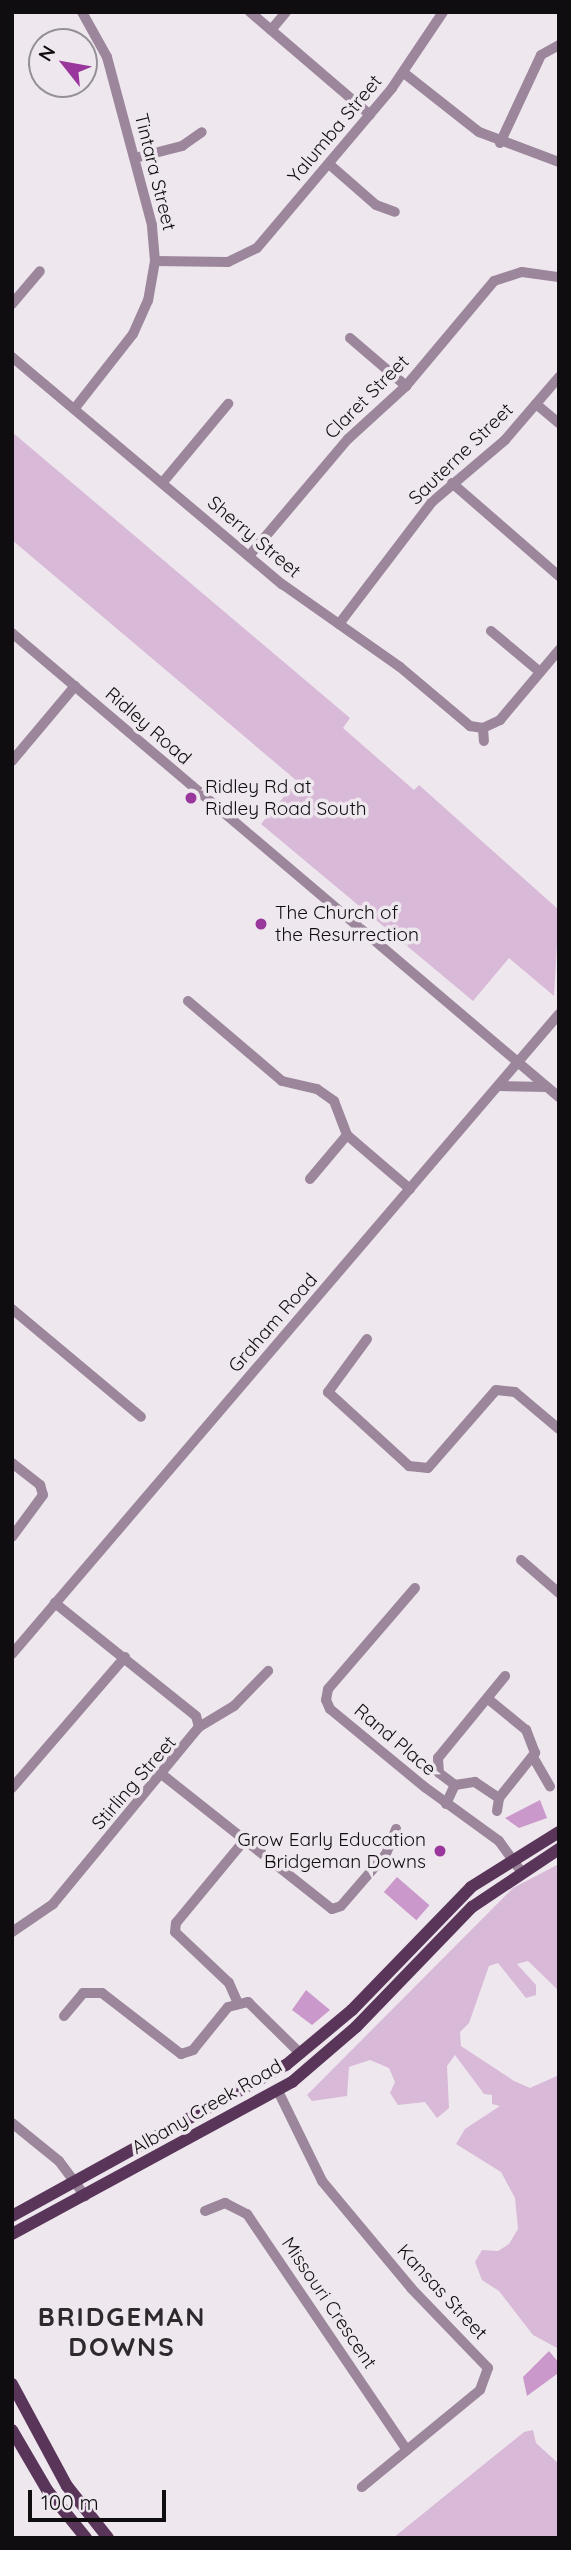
<!DOCTYPE html>
<html>
<head>
<meta charset="utf-8">
<style>
	body { margin:0 }
	#map { position:relative; width:571px; height:2550px; overflow:hidden; background:#eee8ee; font-family:Quicksand,sans-serif }
	div>[style] { position:absolute }
	[style*='--x'] { left:calc(var(--x)*1px); top:calc(var(--y)*1px); width:calc(var(--w)*1px); rotate:calc(var(--a)*1deg) }
	.green>* { inset:0; background:#d9b9d8 }
	.water>* { inset:0; background:#ca98ca; transform-origin:0 0 }
	.minor>* { height:10px; margin:-5px; padding:0 5px; transform-origin:5px; border-radius:5px; background:#9c869b }
	.major>* { height:12px; margin:-6px; padding:0 6px; transform-origin:6px; border-radius:6px; background:#5a355a }
	.dots>* { width:19px; height:19px; translate:-50% -50%; box-sizing:border-box; border:4px solid #eee8ee; border-radius:50% }
	span { translate:-50% -50%; white-space:nowrap; text-align:center; line-height:1.15; -webkit-text-stroke:7px #eee8ee; paint-order:stroke }
	.street-label { font-size:19px; color:#0f0d0f }
	.poi-label { font-size:19px; color:#0f0d0f }
	.left { translate:0 -50%; text-align:left }
	.right { translate:-100% -50%; text-align:right }
	.district-label { font-size:26px; color:#2d292d; font-weight:700; letter-spacing:2px }
	.frame { position:absolute; inset:0; border:14px solid #0f0d0f; pointer-events:none }
	.north { position:absolute; left:28px; top:28px; width:70px; height:70px; box-sizing:border-box; background:#eee8ee; border:2px solid #959095; border-radius:50%; rotate:301deg; font-size:19px; font-weight:700; line-height:28px; text-align:center; color:#0f0d0f }
	.north::after { content:''; display:block; margin:auto; width:24px; height:32px; background:#9a379d; clip-path:polygon(50% 0,100% 100%,50% 72%,0 100%) }
	.scale { position:absolute; left:28px; top:2490px; width:138px; height:32px; box-sizing:border-box; border:4px solid #0f0d0f; border-top:0; padding-left:9px; font-size:21px; line-height:24px; white-space:nowrap; color:#0f0d0f; -webkit-text-stroke:5px #eee8ee; paint-order:stroke }
</style>
</head>
<body>
<div id="map">
	<div class="green">
		<div style="clip-path:polygon(12px 432px,350px 718px,343px 728px,414px 790px,419px 785px,559px 910px,554px 996px,509px 958px,473px 1001px,261px 824px,297px 781px,12px 540px)"></div>
		<div style="clip-path:polygon(559px 1864px,559px 1991px,528px 1961px,517px 1964px,536px 1985px,536px 1995px,526px 1998px,498px 1963px,489px 1966px,469px 2023px,460px 2032px,461px 2046px,514px 2081px,530px 2088px,559px 2075px,559px 2349px,533px 2335px,499px 2291px,482px 2280px,475px 2262px,482px 2250px,498px 2251px,509px 2244px,518px 2229px,515px 2198px,501px 2172px,456px 2144px,465px 2129px,500px 2106px,492px 2104px,492px 2095px,484px 2094px,455px 2055px,447px 2066px,449px 2108px,437px 2118px,425px 2102px,398px 2105px,390px 2093px,395px 2082px,389px 2068px,370px 2060px,349px 2067px,347px 2096px,312px 2101px,307px 2095px,513px 1888px)"></div>
		<div style="clip-path:polygon(533px 2430px,536px 2443px,559px 2464px,559px 2538px,393px 2538px,524px 2432px)"></div>
	</div>
	<div class="water">
		<div style="clip-path:polygon(540px 1800px,547px 1818px,519px 1828px,505px 1818px)"></div>
		<div style="left:397px;top:1877px;width:43px;height:20px;rotate:41deg"></div>
		<div style="clip-path:polygon(306px 1990px,330px 2010px,312px 2025px,292px 2010px)"></div>
		<div style="clip-path:polygon(549px 2351px,559px 2363px,557px 2374px,527px 2396px,523px 2377px)"></div>
	</div>
	<div class="minor">
		<div style="--x:250;--y:12;--w:158;--a:40.6"></div>
		<div style="--x:271;--y:30;--w:23;--a:-50"></div>
		<div style="--x:404;--y:73;--w:95;--a:38.2"></div>
		<div style="--x:479;--y:132;--w:85;--a:20.6"></div>
		<div style="--x:500;--y:143;--w:97;--a:-65"></div>
		<div style="--x:541;--y:55;--w:21;--a:-29"></div>
		<div style="--x:135;--y:158;--w:49;--a:-14.3"></div>
		<div style="--x:182;--y:146;--w:24;--a:-35"></div>
		<div style="--x:329;--y:164;--w:62;--a:41.1"></div>
		<div style="--x:376;--y:205;--w:20;--a:20"></div>
		<div style="--x:155;--y:261;--w:73;--a:0.8"></div>
		<div style="--x:228;--y:262;--w:32;--a:-26"></div>
		<div style="--x:257;--y:248;--w:209;--a:-49.8"></div>
		<div style="--x:392;--y:88;--w:92;--a:-56.1"></div>
		<div style="--x:12;--y:304;--w:43;--a:-49.7"></div>
		<div style="--x:350;--y:338;--w:74;--a:40.6"></div>
		<div style="--x:12;--y:357;--w:353;--a:40.1"></div>
		<div style="--x:282;--y:584;--w:144;--a:35.1"></div>
		<div style="--x:400;--y:667;--w:92;--a:40.1"></div>
		<div style="--x:470;--y:726;--w:13;--a:9"></div>
		<div style="--x:483;--y:728;--w:19;--a:-25"></div>
		<div style="--x:500;--y:720;--w:92;--a:-49.9"></div>
		<div style="--x:536;--y:404;--w:30;--a:40"></div>
		<div style="--x:75;--y:408;--w:94;--a:-51.9"></div>
		<div style="--x:133;--y:334;--w:36;--a:-66"></div>
		<div style="--x:148;--y:301;--w:41;--a:-80.1"></div>
		<div style="--x:155;--y:261;--w:36;--a:-95"></div>
		<div style="--x:152;--y:225;--w:174;--a:-105"></div>
		<div style="--x:107;--y:57;--w:51;--a:-119.1"></div>
		<div style="--x:163;--y:482;--w:102;--a:-50.2"></div>
		<div style="--x:452;--y:483;--w:142;--a:41"></div>
		<div style="--x:249;--y:556;--w:153;--a:-49.8"></div>
		<div style="--x:348;--y:439;--w:79;--a:-42.4"></div>
		<div style="--x:406;--y:386;--w:137;--a:-50"></div>
		<div style="--x:494;--y:281;--w:29;--a:-18"></div>
		<div style="--x:522;--y:272;--w:37;--a:8"></div>
		<div style="--x:339;--y:624;--w:153;--a:-52.7"></div>
		<div style="--x:432;--y:502;--w:96;--a:-40.3"></div>
		<div style="--x:505;--y:440;--w:83;--a:-49.4"></div>
		<div style="--x:491;--y:631;--w:64;--a:39.9"></div>
		<div style="--x:12;--y:633;--w:717;--a:40.31"></div>
		<div style="--x:483;--y:728;--w:13;--a:86"></div>
		<div style="--x:12;--y:761;--w:98;--a:-50"></div>
		<div style="--x:188;--y:1001;--w:123;--a:40.4"></div>
		<div style="--x:282;--y:1081;--w:36;--a:13"></div>
		<div style="--x:317;--y:1089;--w:21;--a:35"></div>
		<div style="--x:334;--y:1101;--w:36;--a:69"></div>
		<div style="--x:347;--y:1135;--w:83;--a:40.6"></div>
		<div style="--x:498;--y:1086;--w:49;--a:1.2"></div>
		<div style="--x:310;--y:1179;--w:57;--a:-49.9"></div>
		<div style="--x:12;--y:1309;--w:168;--a:39.9"></div>
		<div style="--x:367;--y:1339;--w:66;--a:126.3"></div>
		<div style="--x:328;--y:1392;--w:110;--a:42.4"></div>
		<div style="--x:409;--y:1466;--w:19;--a:6"></div>
		<div style="--x:428;--y:1468;--w:103;--a:-48.9"></div>
		<div style="--x:496;--y:1390;--w:19;--a:6"></div>
		<div style="--x:515;--y:1392;--w:57;--a:40.1"></div>
		<div style="--x:12;--y:1463;--w:36;--a:38"></div>
		<div style="--x:40;--y:1485;--w:10;--a:73"></div>
		<div style="--x:43;--y:1495;--w:52;--a:126.4"></div>
		<div style="--x:521;--y:1560;--w:50;--a:41"></div>
		<div style="--x:415;--y:1588;--w:133;--a:130.7"></div>
		<div style="--x:328;--y:1689;--w:11;--a:100"></div>
		<div style="--x:326;--y:1700;--w:10;--a:66"></div>
		<div style="--x:330;--y:1709;--w:124;--a:39.5"></div>
		<div style="--x:426;--y:1788;--w:90;--a:36"></div>
		<div style="--x:499;--y:1841;--w:36;--a:54"></div>
		<div style="--x:12;--y:1654;--w:842;--a:-49.48"></div>
		<div style="--x:199;--y:1727;--w:41;--a:-31"></div>
		<div style="--x:234;--y:1706;--w:49;--a:-45.8"></div>
		<div style="--x:533;--y:1757;--w:34;--a:60"></div>
		<div style="--x:164;--y:1776;--w:214;--a:38.4"></div>
		<div style="--x:332;--y:1909;--w:9;--a:-18"></div>
		<div style="--x:341;--y:1906;--w:69;--a:-49.1"></div>
		<div style="--x:386;--y:1854;--w:27;--a:-68"></div>
		<div style="--x:455;--y:1785;--w:20;--a:-9"></div>
		<div style="--x:475;--y:1782;--w:29;--a:34"></div>
		<div style="--x:499;--y:1798;--w:58;--a:-51.3"></div>
		<div style="--x:535;--y:1753;--w:25;--a:-111"></div>
		<div style="--x:526;--y:1730;--w:50;--a:-140.6"></div>
		<div style="--x:455;--y:1785;--w:20;--a:-143"></div>
		<div style="--x:439;--y:1773;--w:15;--a:-94"></div>
		<div style="--x:438;--y:1758;--w:106;--a:-50.7"></div>
		<div style="--x:12;--y:1788;--w:173;--a:-49.2"></div>
		<div style="--x:446;--y:1804;--w:21;--a:-65"></div>
		<div style="--x:497;--y:1811;--w:13;--a:-81"></div>
		<div style="--x:12;--y:1932;--w:50;--a:-34.3"></div>
		<div style="--x:53;--y:1904;--w:229;--a:-50.5"></div>
		<div style="--x:199;--y:1727;--w:11;--a:-105"></div>
		<div style="--x:196;--y:1716;--w:181;--a:-141.3"></div>
		<div style="--x:237;--y:2001;--w:20;--a:-114"></div>
		<div style="--x:229;--y:1983;--w:74;--a:-136.6"></div>
		<div style="--x:175;--y:1932;--w:9;--a:-84"></div>
		<div style="--x:176;--y:1923;--w:105;--a:-50.4"></div>
		<div style="--x:64;--y:2016;--w:30;--a:-50"></div>
		<div style="--x:83;--y:1993;--w:19;--a:0"></div>
		<div style="--x:102;--y:1993;--w:100;--a:37.7"></div>
		<div style="--x:181;--y:2054;--w:13;--a:-18"></div>
		<div style="--x:193;--y:2050;--w:55;--a:-50.9"></div>
		<div style="--x:228;--y:2007;--w:21;--a:-14"></div>
		<div style="--x:248;--y:2002;--w:74;--a:44.5"></div>
		<div style="--x:278;--y:2091;--w:100;--a:63.9"></div>
		<div style="--x:322;--y:2181;--w:139;--a:50.2"></div>
		<div style="--x:411;--y:2288;--w:111;--a:46.1"></div>
		<div style="--x:488;--y:2368;--w:23;--a:110"></div>
		<div style="--x:480;--y:2390;--w:153;--a:140.6"></div>
		<div style="--x:12;--y:2123;--w:60;--a:39"></div>
		<div style="--x:59;--y:2161;--w:44;--a:53.4"></div>
		<div style="--x:205;--y:2211;--w:22;--a:-22"></div>
		<div style="--x:225;--y:2203;--w:25;--a:27"></div>
		<div style="--x:247;--y:2214;--w:285;--a:55.9"></div>
	</div>
	<div class="major">
		<div style="--x:12;--y:2216;--w:313;--a:-28.9"></div>
		<div style="--x:286;--y:2065;--w:86;--a:-39.8"></div>
		<div style="--x:352;--y:2010;--w:171;--a:-45.9"></div>
		<div style="--x:471;--y:1887;--w:104;--a:-32"></div>
		<div style="--x:12;--y:2234;--w:319;--a:-28.5"></div>
		<div style="--x:292;--y:2082;--w:84;--a:-40.7"></div>
		<div style="--x:356;--y:2027;--w:167;--a:-46"></div>
		<div style="--x:472;--y:1907;--w:105;--a:-33.7"></div>
		<div style="--x:12;--y:2384;--w:116;--a:61.7"></div>
		<div style="--x:67;--y:2486;--w:66;--a:51.7"></div>
		<div style="--x:12;--y:2430;--w:69;--a:59.7"></div>
		<div style="--x:47;--y:2490;--w:62;--a:50.9"></div>
	</div>
	<div class="dots">
		<div style="left:191px;top:798px;background:#9a379d"></div>
		<div style="left:261px;top:924px;background:#9a379d"></div>
		<div style="left:440px;top:1851px;background:#9a379d"></div>
	</div>
	<div class="street-label">
		<span style="left:335px;top:129px;rotate:-50deg">Yalumba Street</span>
		<span style="left:155px;top:172px;rotate:76deg">Tintara Street</span>
		<span style="left:367px;top:397px;rotate:-45deg">Claret Street</span>
		<span style="left:461px;top:454px;rotate:-44deg">Sauterne Street</span>
		<span style="left:254px;top:537px;rotate:40deg">Sherry Street</span>
		<span style="left:148px;top:726px;rotate:41deg">Ridley Road</span>
		<span style="left:273px;top:1323px;rotate:-49deg">Graham Road</span>
		<span style="left:395px;top:1740px;rotate:40deg">Rand Place</span>
		<span style="left:134px;top:1783px;rotate:-49deg">Stirling Street</span>
		<span style="left:207px;top:2107px;rotate:-30deg">Albany Creek Road</span>
		<span style="left:442px;top:2292px;rotate:47deg">Kansas Street</span>
		<span style="left:329px;top:2303px;rotate:56deg">Missouri Crescent</span>
	</div>
	<div class="poi-label">
		<span class="left" style="left:205px;top:798px">Ridley Rd at<br>Ridley Road South</span>
		<span class="left" style="left:275px;top:924px">The Church of<br>the Resurrection</span>
		<span class="right" style="left:426px;top:1851px">Grow Early Education<br>Bridgeman Downs</span>
	</div>
	<div class="district-label">
		<span style="left:122px;top:2332px">BRIDGEMAN<br>DOWNS</span>
	</div>
	<div class="frame"></div>
	<div class="north">N</div>
	<div class="scale">100 m</div>
</div>
</body>
</html>
